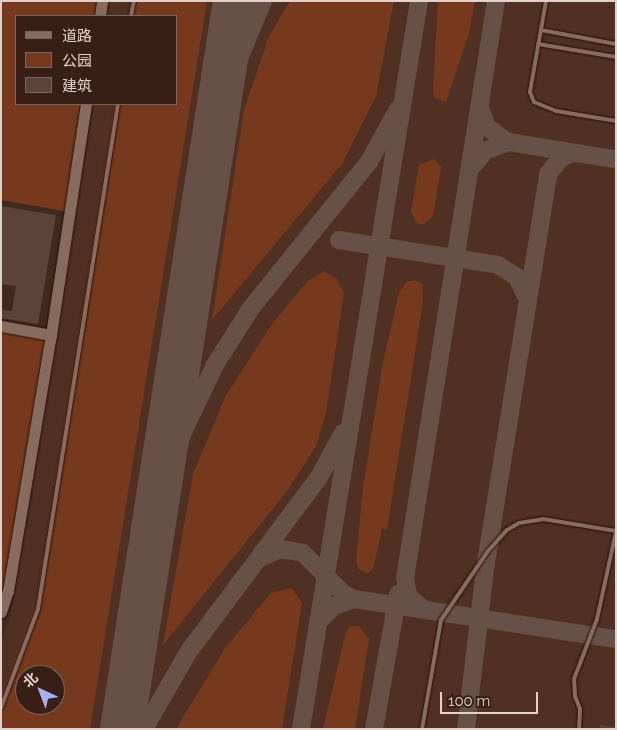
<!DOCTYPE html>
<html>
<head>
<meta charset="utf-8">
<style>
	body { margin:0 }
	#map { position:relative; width:617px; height:730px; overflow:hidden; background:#42291e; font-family:Raleway,"Noto Sans SC",sans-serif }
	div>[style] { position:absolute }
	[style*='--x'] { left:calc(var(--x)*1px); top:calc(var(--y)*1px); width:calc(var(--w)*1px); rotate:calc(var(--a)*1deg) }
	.built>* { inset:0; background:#4f3022 }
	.green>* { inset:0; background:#77391d }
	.taxiway>* { height:18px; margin:-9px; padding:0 9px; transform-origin:9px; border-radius:9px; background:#675046 }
	.runway>* { height:44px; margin:-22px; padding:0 22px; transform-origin:22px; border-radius:22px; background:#675046 }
	.building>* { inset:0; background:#5d4337 }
	.roads { filter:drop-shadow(0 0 1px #271107) drop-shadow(0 0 1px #271107) }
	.lane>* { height:4px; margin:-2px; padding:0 2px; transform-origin:2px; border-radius:2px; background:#886b5f }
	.secondary>* { height:11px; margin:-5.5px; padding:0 5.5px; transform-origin:5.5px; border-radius:5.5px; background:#886b5f }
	span { translate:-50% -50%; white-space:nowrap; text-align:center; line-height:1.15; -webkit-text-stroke:4px #371f15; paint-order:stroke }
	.frame { position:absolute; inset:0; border:2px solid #e2d1cb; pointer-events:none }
	.legend { position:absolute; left:15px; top:15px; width:162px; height:90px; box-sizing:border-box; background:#371f15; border:1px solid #7b665e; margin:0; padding:6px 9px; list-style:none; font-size:15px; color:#e2d1cb }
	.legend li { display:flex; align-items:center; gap:10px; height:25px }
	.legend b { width:25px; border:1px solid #7b665e }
	.north { position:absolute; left:15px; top:665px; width:50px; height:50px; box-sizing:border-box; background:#371f15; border:1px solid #7b665e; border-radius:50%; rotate:317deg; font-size:14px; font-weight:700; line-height:20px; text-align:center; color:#e2d1cb }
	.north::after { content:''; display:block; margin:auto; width:18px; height:22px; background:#a8b0fc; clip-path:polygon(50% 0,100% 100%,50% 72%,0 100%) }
	.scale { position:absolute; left:440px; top:692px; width:98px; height:22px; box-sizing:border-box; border:2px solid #e2d1cb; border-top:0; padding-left:6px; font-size:15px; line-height:18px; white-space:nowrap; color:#e2d1cb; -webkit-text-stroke:4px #371f15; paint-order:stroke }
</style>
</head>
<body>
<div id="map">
	<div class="built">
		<div style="clip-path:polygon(evenodd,108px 1px,616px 1px,616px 729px,1px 729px,1px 641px,12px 611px,92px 104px,176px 104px,176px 16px,106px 16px,108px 1px,25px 675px,55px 675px,55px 705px,25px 705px,25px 675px)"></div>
	</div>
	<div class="green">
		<div style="clip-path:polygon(1px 1px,100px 1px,98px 16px,16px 16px,16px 104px,85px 104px,70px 212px,1px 200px)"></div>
		<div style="clip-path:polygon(evenodd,131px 1px,207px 1px,90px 729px,1px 729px,1px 696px,35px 605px,114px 104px,176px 104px,176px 16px,128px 16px,131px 1px,25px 675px,55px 675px,55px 705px,25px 705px,25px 675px)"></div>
		<div style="clip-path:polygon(290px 1px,394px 1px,376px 96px,342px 164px,212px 320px,244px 110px,269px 36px)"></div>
		<div style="clip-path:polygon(438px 1px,475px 1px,469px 33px,446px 102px,434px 97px,433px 88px)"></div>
		<div style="clip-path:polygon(434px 159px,441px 167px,433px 216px,424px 224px,417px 224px,411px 211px,419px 165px)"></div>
		<div style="clip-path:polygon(324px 271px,336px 278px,344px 293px,326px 413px,316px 446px,287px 491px,163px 645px,193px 474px,226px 395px,274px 321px,308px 281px)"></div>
		<div style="clip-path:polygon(414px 280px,422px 284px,423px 302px,387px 530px,382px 529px,373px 569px,368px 573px,358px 569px,356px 561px,363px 487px,383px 362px,399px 293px,406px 282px)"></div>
		<div style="clip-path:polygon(1px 326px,51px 335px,1px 609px)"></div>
		<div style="clip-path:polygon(292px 588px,302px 603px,282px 729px,176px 729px,225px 648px,271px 593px)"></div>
		<div style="clip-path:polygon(350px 626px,359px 626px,369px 639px,355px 729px,323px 729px,346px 632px)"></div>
	</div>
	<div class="taxiway">
		<div style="--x:479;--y:106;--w:22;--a:69"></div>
		<div style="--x:487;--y:127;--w:26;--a:36"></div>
		<div style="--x:508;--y:142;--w:106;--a:9.2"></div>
		<div style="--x:211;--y:164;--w:78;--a:-78.1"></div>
		<div style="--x:227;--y:88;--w:94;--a:-67.5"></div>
		<div style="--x:470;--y:169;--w:23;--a:-50"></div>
		<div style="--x:485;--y:151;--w:25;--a:-21"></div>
		<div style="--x:339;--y:240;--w:161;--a:8.9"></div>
		<div style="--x:498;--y:265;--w:22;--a:32"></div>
		<div style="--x:517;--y:277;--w:21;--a:65"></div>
		<div style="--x:156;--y:513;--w:85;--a:-71.6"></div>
		<div style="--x:183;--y:432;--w:74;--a:-64.5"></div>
		<div style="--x:215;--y:365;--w:67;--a:-57.7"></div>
		<div style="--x:251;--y:308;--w:188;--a:-51.1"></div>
		<div style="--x:369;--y:162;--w:60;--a:-61.3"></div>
		<div style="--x:260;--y:558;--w:23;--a:-23"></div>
		<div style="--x:281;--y:549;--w:22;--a:10"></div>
		<div style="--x:303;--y:553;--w:58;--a:45"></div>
		<div style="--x:344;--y:594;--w:11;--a:27"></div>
		<div style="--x:423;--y:609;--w:20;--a:-139"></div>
		<div style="--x:408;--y:596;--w:18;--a:-99"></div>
		<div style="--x:405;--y:578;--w:584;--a:-81.04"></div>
		<div style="--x:318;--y:622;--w:23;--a:-45"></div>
		<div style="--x:334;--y:606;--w:21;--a:-19"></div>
		<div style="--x:354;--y:599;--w:265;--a:8.7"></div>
		<div style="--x:144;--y:729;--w:90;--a:-60"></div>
		<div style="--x:189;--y:651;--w:217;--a:-53.2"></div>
		<div style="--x:319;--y:477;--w:50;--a:-61.4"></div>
		<div style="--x:301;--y:729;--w:738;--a:-80.79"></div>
		<div style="--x:374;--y:729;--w:137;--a:-79.9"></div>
		<div style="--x:466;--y:729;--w:161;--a:-83.2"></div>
		<div style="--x:485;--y:569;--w:400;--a:-80.9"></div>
		<div style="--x:548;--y:174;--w:21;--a:-51"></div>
		<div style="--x:561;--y:158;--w:12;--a:-24"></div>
	</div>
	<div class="runway">
		<div style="--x:122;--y:729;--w:737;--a:-81.18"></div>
	</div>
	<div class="building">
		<div style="clip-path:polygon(1px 206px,56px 215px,38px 324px,1px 318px,1px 310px,12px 311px,16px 286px,1px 284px)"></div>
		<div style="clip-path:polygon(600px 725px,616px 727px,616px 729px,600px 729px)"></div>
	</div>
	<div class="roads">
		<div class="lane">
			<div style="--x:546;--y:1;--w:92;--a:100"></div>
			<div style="--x:530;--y:92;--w:11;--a:68"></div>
			<div style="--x:534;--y:102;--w:24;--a:22"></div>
			<div style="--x:556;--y:111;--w:61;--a:9.5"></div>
			<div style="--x:131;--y:16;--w:15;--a:-79"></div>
			<div style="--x:541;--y:30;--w:76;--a:10.6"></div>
			<div style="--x:538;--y:44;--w:79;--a:9.5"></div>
			<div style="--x:1;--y:708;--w:106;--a:-69.5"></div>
			<div style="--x:38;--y:609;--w:511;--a:-81"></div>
			<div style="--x:422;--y:729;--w:111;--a:-80.1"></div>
			<div style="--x:441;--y:620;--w:83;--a:-55.7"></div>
			<div style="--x:488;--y:551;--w:28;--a:-48"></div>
			<div style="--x:507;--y:530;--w:14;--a:-30"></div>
			<div style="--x:519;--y:523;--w:24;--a:-9"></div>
			<div style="--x:543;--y:519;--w:74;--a:9.3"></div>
			<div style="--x:579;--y:729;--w:20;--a:-87"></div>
			<div style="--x:580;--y:709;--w:14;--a:-111"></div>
			<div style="--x:575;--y:696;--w:17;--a:-93"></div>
			<div style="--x:574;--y:679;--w:64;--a:-69"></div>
			<div style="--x:597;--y:619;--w:89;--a:-77.7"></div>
		</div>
		<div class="secondary">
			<div style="--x:100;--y:16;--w:15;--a:-82"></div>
			<div style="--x:1;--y:326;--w:51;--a:10.2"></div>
			<div style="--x:1;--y:612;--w:22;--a:-72"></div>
			<div style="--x:8;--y:591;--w:260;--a:-80.5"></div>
			<div style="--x:51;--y:335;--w:234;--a:-81.4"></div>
		</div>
	</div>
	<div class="frame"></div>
	<ul class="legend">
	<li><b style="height:6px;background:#886b5f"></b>道路</li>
	<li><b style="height:14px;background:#77391d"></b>公园</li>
	<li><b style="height:14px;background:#5d4337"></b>建筑</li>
	</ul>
	<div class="north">北</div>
	<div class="scale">100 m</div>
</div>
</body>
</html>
